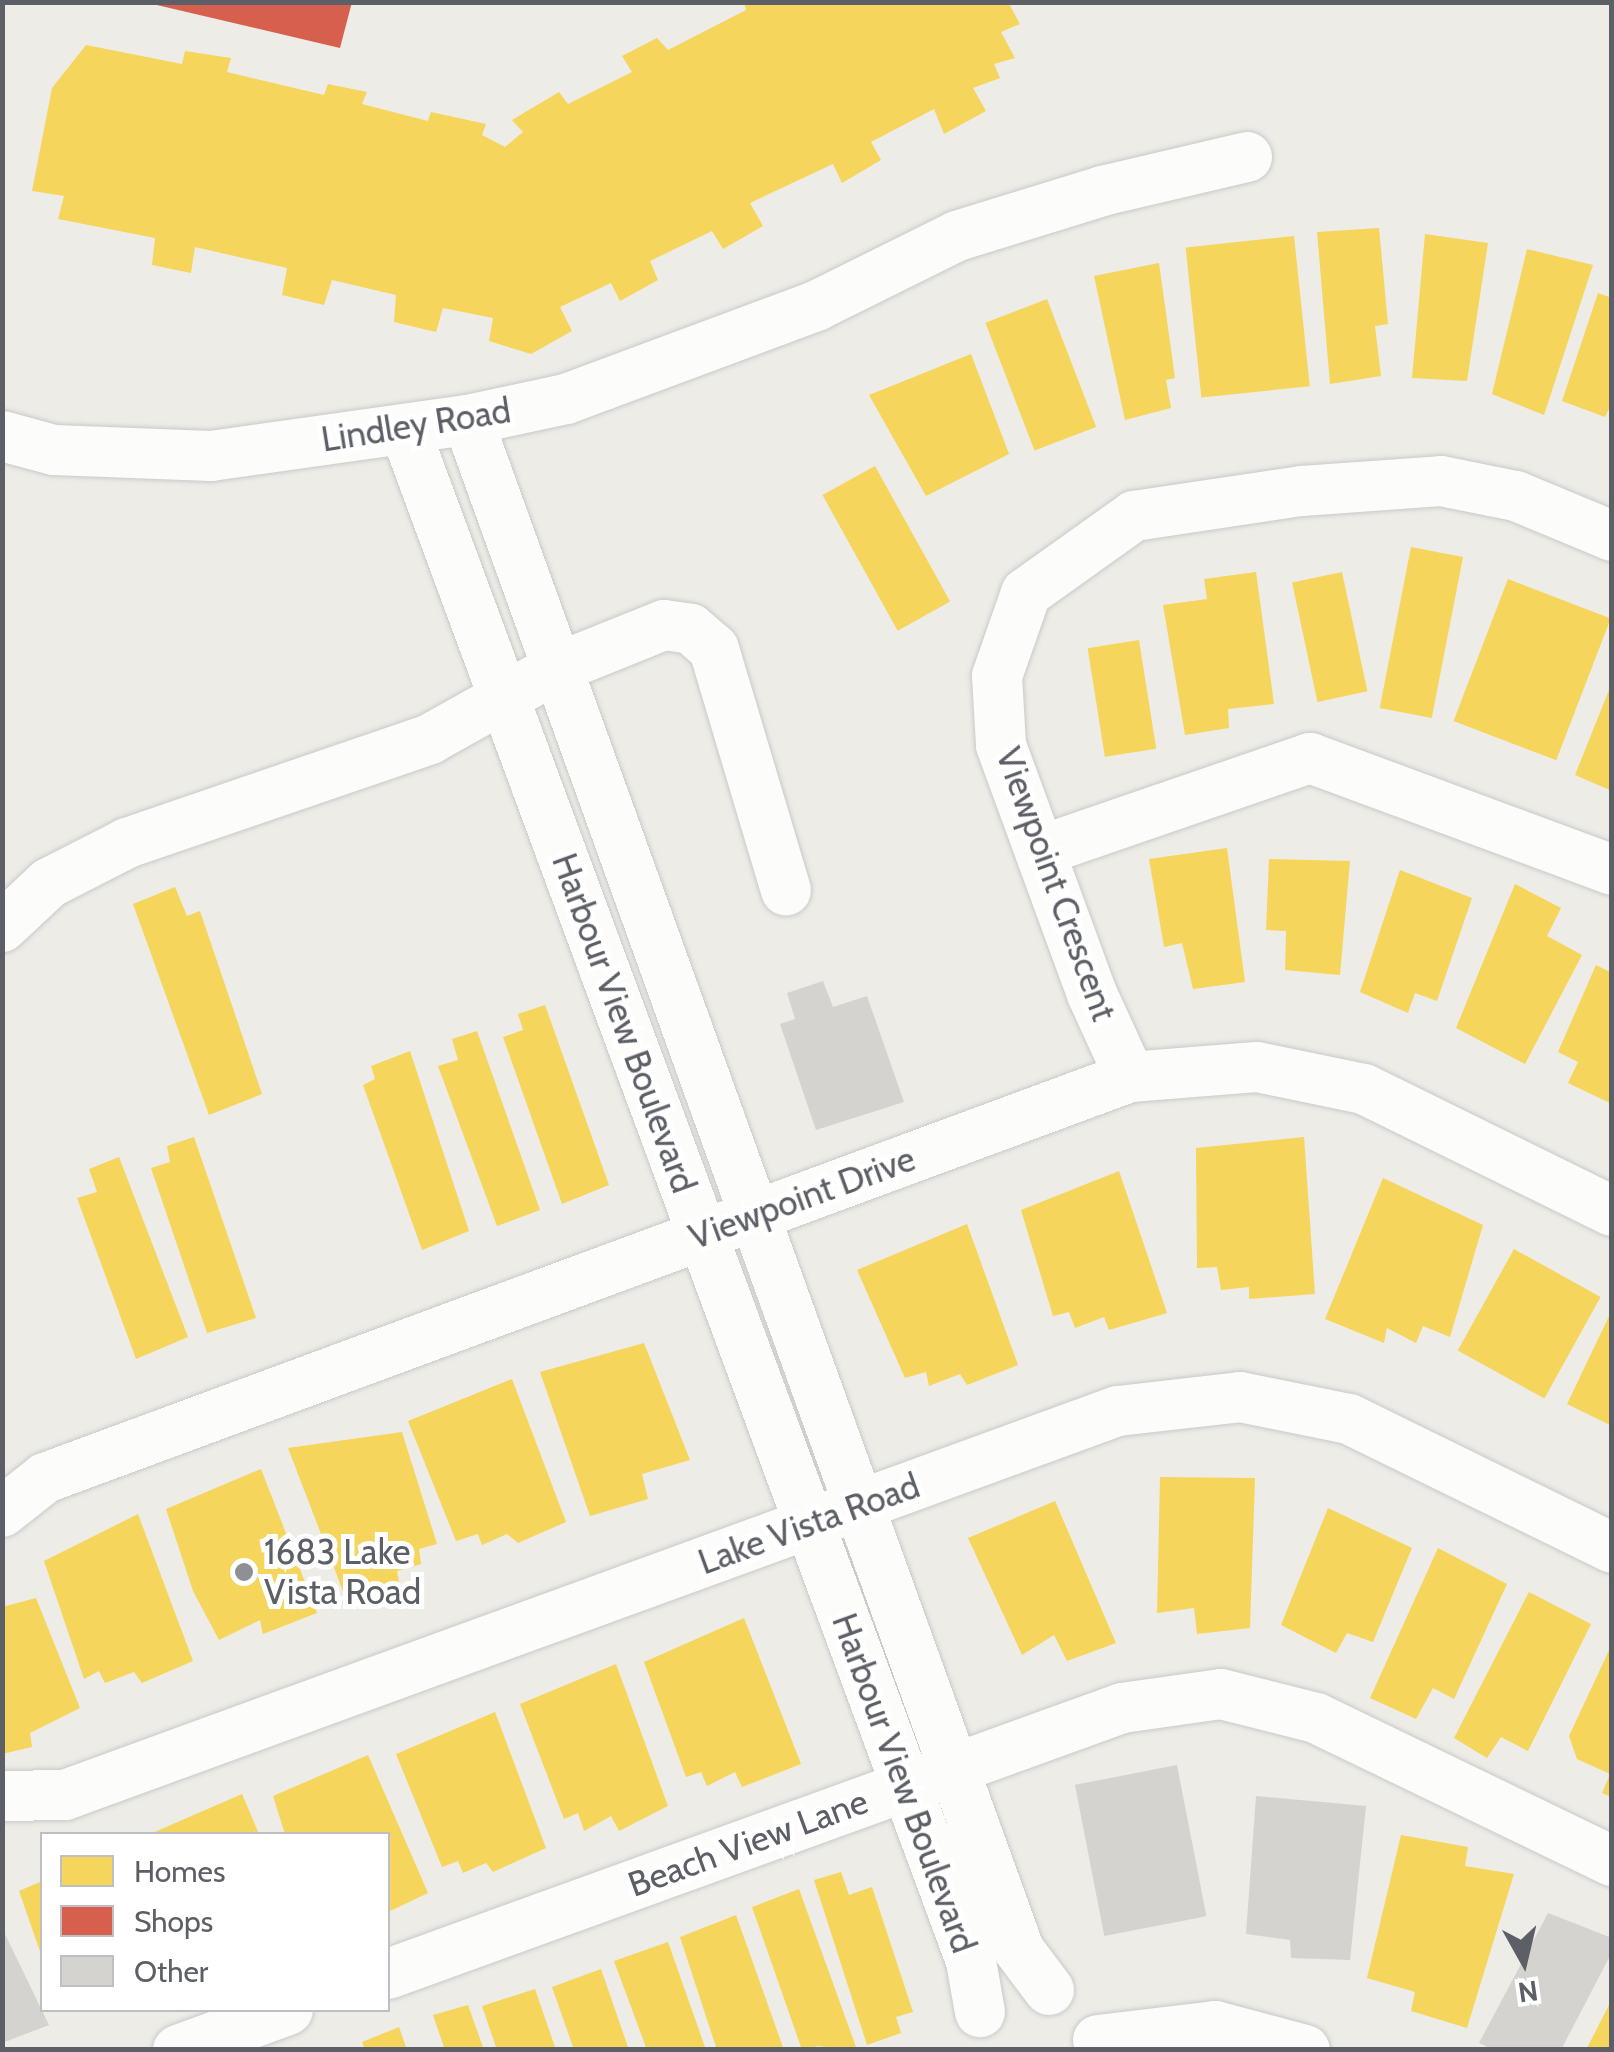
<!DOCTYPE html>
<html>
<head>
<meta charset="utf-8">
<style>
	body { margin:0 }
	#map { position:relative; width:1614px; height:2052px; overflow:hidden; background:#edece7; font-family:Cabin,sans-serif }
	div>[style] { position:absolute }
	[style*='--x'] { left:calc(var(--x)*1px); top:calc(var(--y)*1px); width:calc(var(--w)*1px); rotate:calc(var(--a)*1deg) }
	.homes>* { inset:0; background:#f6d55c; transform-origin:0 0 }
	.shops>* { inset:0; background:#d6604d }
	.building>* { inset:0; background:#d4d3d0; transform-origin:0 0 }
	.roads { filter:drop-shadow(0 0 2px #c9c9c8) drop-shadow(0 0 2px #c9c9c8) }
	.minor>* { height:50px; margin:-25px; padding:0 25px; transform-origin:25px; border-radius:25px; background:#fcfcfb }
	.dots>* { width:28px; height:28px; translate:-50% -50%; box-sizing:border-box; border:5px solid #fff; border-radius:50% }
	span { translate:-50% -50%; white-space:nowrap; text-align:center; line-height:1.15; -webkit-text-stroke:10px #fff; paint-order:stroke }
	.street-label { font-size:35px; color:#5c5f66 }
	.poi-label { font-size:35px; color:#5c5f66 }
	.left { translate:0 -50%; text-align:left }
	.frame { position:absolute; inset:0; border:5px solid #5c5f66; pointer-events:none }
	.legend { position:absolute; left:40px; top:1832px; width:350px; height:180px; box-sizing:border-box; background:#fff; border:2px solid #bebfc2; margin:0; padding:12px 18px; list-style:none; font-size:30px; color:#5c5f66 }
	.legend li { display:flex; align-items:center; gap:20px; height:50px }
	.legend b { width:50px; border:2px solid #bebfc2 }
	.north { position:absolute; left:1474px; top:1912px; width:100px; height:100px; -webkit-text-stroke:8px #fff; paint-order:stroke; rotate:172deg; font-size:28px; font-weight:700; line-height:40px; text-align:center; color:#5c5f66 }
	.north::after { content:''; display:block; margin:auto; width:35px; height:45px; background:#5c5f66; clip-path:polygon(50% 0,100% 100%,50% 72%,0 100%) }
</style>
</head>
<body>
<div id="map">
	<div class="homes">
		<div style="clip-path:polygon(744px 2px,1008px 2px,1020px 24px,1001px 32px,1015px 58px,994px 64px,1000px 78px,973px 88px,986px 111px,944px 134px,934px 109px,871px 142px,881px 160px,842px 183px,833px 164px,750px 203px,763px 226px,723px 249px,712px 231px,650px 261px,658px 280px,620px 301px,611px 283px,560px 307px,572px 331px,531px 354px,489px 341px,493px 318px,443px 308px,436px 332px,394px 322px,396px 295px,332px 280px,324px 305px,282px 295px,287px 268px,195px 247px,191px 273px,152px 265px,155px 238px,58px 219px,64px 196px,32px 191px,52px 88px,86px 45px,182px 64px,185px 51px,231px 58px,227px 72px,324px 95px,328px 84px,367px 92px,362px 104px,428px 121px,431px 112px,486px 124px,482px 135px,505px 147px,523px 132px,512px 120px,559px 92px,568px 104px,632px 72px,622px 56px,657px 38px,668px 50px,746px 10px)"></div>
		<div style="clip-path:polygon(1379px 228px,1388px 324px,1375px 326px,1381px 376px,1330px 384px,1317px 232px)"></div>
		<div style="clip-path:polygon(1425px 234px,1488px 243px,1467px 381px,1412px 378px)"></div>
		<div style="left:1294px;top:236px;width:151px;height:109px;rotate:84deg"></div>
		<div style="clip-path:polygon(1527px 249px,1593px 265px,1544px 415px,1492px 394px)"></div>
		<div style="clip-path:polygon(1159px 263px,1175px 378px,1166px 380px,1171px 408px,1125px 420px,1094px 276px)"></div>
		<div style="clip-path:polygon(1598px 293px,1612px 298px,1612px 402px,1605px 417px,1562px 401px)"></div>
		<div style="left:1047px;top:299px;width:137px;height:66px;rotate:69deg"></div>
		<div style="clip-path:polygon(971px 354px,1009px 454px,926px 496px,869px 395px)"></div>
		<div style="left:875px;top:466px;width:155px;height:60px;rotate:61deg"></div>
		<div style="left:1411px;top:547px;width:53px;height:164px;rotate:11deg"></div>
		<div style="clip-path:polygon(1256px 572px,1274px 704px,1228px 709px,1229px 728px,1185px 735px,1163px 605px,1207px 599px,1204px 579px)"></div>
		<div style="left:1342px;top:572px;width:122px;height:51px;rotate:78deg"></div>
		<div style="left:1508px;top:579px;width:110px;height:152px;rotate:21deg"></div>
		<div style="left:1139px;top:640px;width:110px;height:52px;rotate:81deg"></div>
		<div style="clip-path:polygon(1611px 685px,1612px 685px,1612px 791px,1575px 775px)"></div>
		<div style="clip-path:polygon(1227px 848px,1245px 982px,1193px 989px,1182px 943px,1164px 947px,1149px 859px)"></div>
		<div style="clip-path:polygon(1269px 859px,1350px 861px,1340px 975px,1285px 970px,1286px 931px,1266px 930px)"></div>
		<div style="clip-path:polygon(1400px 870px,1472px 898px,1437px 1001px,1415px 993px,1408px 1013px,1360px 992px)"></div>
		<div style="clip-path:polygon(1515px 884px,1561px 908px,1547px 936px,1582px 955px,1525px 1064px,1456px 1028px)"></div>
		<div style="clip-path:polygon(175px 887px,187px 916px,200px 911px,262px 1094px,209px 1115px,133px 904px)"></div>
		<div style="clip-path:polygon(1596px 965px,1612px 973px,1612px 1104px,1568px 1083px,1578px 1062px,1558px 1052px)"></div>
		<div style="clip-path:polygon(545px 1005px,609px 1185px,562px 1204px,503px 1037px,523px 1030px,518px 1014px)"></div>
		<div style="clip-path:polygon(477px 1031px,540px 1210px,497px 1226px,438px 1066px,458px 1060px,452px 1039px)"></div>
		<div style="clip-path:polygon(410px 1051px,469px 1231px,422px 1250px,363px 1085px,375px 1079px,371px 1066px)"></div>
		<div style="clip-path:polygon(194px 1137px,256px 1318px,207px 1333px,151px 1168px,170px 1162px,167px 1146px)"></div>
		<div style="clip-path:polygon(1304px 1137px,1315px 1294px,1249px 1299px,1249px 1287px,1221px 1290px,1217px 1267px,1197px 1268px,1196px 1148px)"></div>
		<div style="clip-path:polygon(119px 1157px,188px 1337px,136px 1359px,77px 1198px,97px 1192px,89px 1169px)"></div>
		<div style="clip-path:polygon(1119px 1171px,1167px 1313px,1109px 1330px,1104px 1317px,1075px 1328px,1069px 1312px,1053px 1316px,1021px 1210px)"></div>
		<div style="clip-path:polygon(1383px 1178px,1483px 1225px,1450px 1337px,1423px 1326px,1416px 1343px,1387px 1328px,1384px 1343px,1325px 1319px)"></div>
		<div style="clip-path:polygon(967px 1224px,1018px 1365px,967px 1385px,960px 1374px,929px 1386px,926px 1372px,905px 1378px,857px 1270px)"></div>
		<div style="left:1514px;top:1249px;width:99px;height:116px;rotate:29deg"></div>
		<div style="clip-path:polygon(1612px 1310px,1612px 1426px,1567px 1404px)"></div>
		<div style="clip-path:polygon(644px 1343px,690px 1460px,642px 1474px,648px 1499px,590px 1516px,540px 1372px)"></div>
		<div style="clip-path:polygon(512px 1379px,566px 1522px,518px 1543px,507px 1534px,482px 1545px,478px 1534px,456px 1541px,408px 1421px)"></div>
		<div style="clip-path:polygon(402px 1432px,437px 1544px,419px 1549px,421px 1564px,397px 1571px,400px 1587px,346px 1599px,288px 1448px)"></div>
		<div style="clip-path:polygon(261px 1469px,317px 1613px,263px 1634px,260px 1620px,219px 1640px,193px 1591px,166px 1509px)"></div>
		<div style="clip-path:polygon(1160px 1477px,1255px 1478px,1250px 1628px,1197px 1634px,1194px 1608px,1157px 1613px)"></div>
		<div style="clip-path:polygon(1055px 1501px,1116px 1643px,1067px 1661px,1054px 1635px,1022px 1655px,968px 1538px)"></div>
		<div style="clip-path:polygon(1328px 1508px,1412px 1548px,1373px 1642px,1347px 1633px,1336px 1653px,1281px 1625px)"></div>
		<div style="clip-path:polygon(138px 1514px,193px 1661px,142px 1683px,134px 1672px,105px 1683px,99px 1671px,84px 1679px,44px 1561px)"></div>
		<div style="clip-path:polygon(1438px 1548px,1507px 1584px,1454px 1699px,1433px 1688px,1416px 1719px,1370px 1698px)"></div>
		<div style="clip-path:polygon(1529px 1592px,1591px 1624px,1528px 1751px,1501px 1737px,1487px 1758px,1454px 1738px)"></div>
		<div style="clip-path:polygon(36px 1598px,80px 1708px,30px 1733px,32px 1747px,2px 1754px,2px 1607px)"></div>
		<div style="clip-path:polygon(744px 1618px,801px 1764px,742px 1787px,735px 1772px,707px 1786px,701px 1772px,686px 1777px,644px 1662px)"></div>
		<div style="clip-path:polygon(1612px 1644px,1612px 1797px,1602px 1793px,1610px 1774px,1577px 1759px,1569px 1736px)"></div>
		<div style="clip-path:polygon(616px 1664px,668px 1806px,619px 1831px,611px 1816px,584px 1831px,578px 1813px,564px 1819px,520px 1704px)"></div>
		<div style="clip-path:polygon(495px 1712px,546px 1848px,493px 1872px,486px 1863px,463px 1873px,458px 1861px,442px 1867px,396px 1754px)"></div>
		<div style="clip-path:polygon(368px 1755px,428px 1893px,388px 1912px,388px 1834px,285px 1834px,273px 1796px)"></div>
		<div style="clip-path:polygon(242px 1794px,259px 1834px,150px 1834px)"></div>
		<div style="clip-path:polygon(1401px 1835px,1468px 1847px,1465px 1866px,1514px 1874px,1467px 2028px,1411px 2011px,1415px 1992px,1367px 1978px)"></div>
		<div style="clip-path:polygon(841px 1872px,849px 1895px,872px 1887px,913px 2012px,896px 2017px,901px 2033px,867px 2045px,814px 1880px)"></div>
		<div style="clip-path:polygon(42px 1881px,42px 1957px,19px 1891px)"></div>
		<div style="clip-path:polygon(799px 1889px,856px 2047px,850px 2050px,818px 2046px,802px 2050px,752px 1907px)"></div>
		<div style="clip-path:polygon(736px 1915px,784px 2050px,717px 2050px,680px 1937px)"></div>
		<div style="clip-path:polygon(668px 1942px,706px 2050px,647px 2050px,614px 1961px)"></div>
		<div style="clip-path:polygon(601px 1969px,629px 2050px,574px 2050px,552px 1987px)"></div>
		<div style="clip-path:polygon(535px 1989px,556px 2050px,497px 2050px,482px 2006px)"></div>
		<div style="clip-path:polygon(1612px 1999px,1612px 2050px,1586px 2050px)"></div>
		<div style="clip-path:polygon(468px 2005px,484px 2050px,445px 2050px,433px 2015px)"></div>
		<div style="clip-path:polygon(399px 2027px,407px 2050px,365px 2050px,362px 2042px)"></div>
	</div>
	<div class="shops">
		<div style="clip-path:polygon(144px 2px,352px 2px,340px 48px)"></div>
	</div>
	<div class="building">
		<div style="clip-path:polygon(823px 981px,833px 1007px,867px 996px,904px 1102px,816px 1130px,780px 1024px,795px 1019px,787px 993px)"></div>
		<div style="left:1177px;top:1765px;width:154px;height:104px;rotate:79deg"></div>
		<div style="clip-path:polygon(1256px 1796px,1366px 1806px,1350px 1960px,1291px 1958px,1290px 1940px,1246px 1934px)"></div>
		<div style="clip-path:polygon(1548px 1913px,1612px 1938px,1612px 1952px,1561px 2050px,1494px 2050px,1479px 2043px)"></div>
		<div style="clip-path:polygon(2px 1928px,49px 2025px,2px 2043px)"></div>
	</div>
	<div class="roads">
		<div class="minor">
			<div style="--x:468;--y:420;--w:1626;--a:70.19"></div>
			<div style="--x:1019;--y:1950;--w:50;--a:53.1"></div>
			<div style="--x:405;--y:430;--w:1632;--a:69.71"></div>
			<div style="--x:971;--y:1961;--w:52;--a:80"></div>
			<div style="--x:2;--y:436;--w:54;--a:15.1"></div>
			<div style="--x:54;--y:450;--w:157;--a:2.2"></div>
			<div style="--x:211;--y:456;--w:260;--a:-8"></div>
			<div style="--x:468;--y:420;--w:100;--a:-12.1"></div>
			<div style="--x:566;--y:399;--w:267;--a:-20.4"></div>
			<div style="--x:816;--y:306;--w:157;--a:-26.4"></div>
			<div style="--x:957;--y:236;--w:152;--a:-17.2"></div>
			<div style="--x:1102;--y:191;--w:149;--a:-13.2"></div>
			<div style="--x:1040;--y:851;--w:286;--a:-19"></div>
			<div style="--x:1310;--y:758;--w:322;--a:20.3"></div>
			<div style="--x:2;--y:927;--w:64;--a:-43.1"></div>
			<div style="--x:49;--y:883;--w:88;--a:-27.1"></div>
			<div style="--x:127;--y:843;--w:320;--a:-18.9"></div>
			<div style="--x:430;--y:739;--w:145;--a:-29.2"></div>
			<div style="--x:557;--y:668;--w:115;--a:-21.9"></div>
			<div style="--x:664;--y:625;--w:27;--a:8"></div>
			<div style="--x:691;--y:629;--w:30;--a:41"></div>
			<div style="--x:714;--y:649;--w:252;--a:73.4"></div>
			<div style="--x:1130;--y:1077;--w:91;--a:-114.6"></div>
			<div style="--x:1092;--y:994;--w:265;--a:-110.1"></div>
			<div style="--x:1001;--y:745;--w:69;--a:-93.3"></div>
			<div style="--x:997;--y:676;--w:88;--a:-70.7"></div>
			<div style="--x:1026;--y:593;--w:133;--a:-35.5"></div>
			<div style="--x:1134;--y:516;--w:170;--a:-8.5"></div>
			<div style="--x:1302;--y:491;--w:139;--a:-4.1"></div>
			<div style="--x:1441;--y:481;--w:76;--a:11.3"></div>
			<div style="--x:1516;--y:496;--w:104;--a:22.6"></div>
			<div style="--x:2;--y:1512;--w:55;--a:-38.3"></div>
			<div style="--x:45;--y:1478;--w:1157;--a:-20.28"></div>
			<div style="--x:1130;--y:1077;--w:127;--a:-4.5"></div>
			<div style="--x:1257;--y:1067;--w:109;--a:11.6"></div>
			<div style="--x:1364;--y:1089;--w:276;--a:26.2"></div>
			<div style="--x:2;--y:1796;--w:63;--a:-0.9"></div>
			<div style="--x:65;--y:1795;--w:1121;--a:-20.04"></div>
			<div style="--x:1118;--y:1411;--w:123;--a:-6.5"></div>
			<div style="--x:1240;--y:1397;--w:111;--a:11.4"></div>
			<div style="--x:1349;--y:1419;--w:293;--a:26.1"></div>
			<div style="--x:388;--y:1974;--w:781;--a:-19.92"></div>
			<div style="--x:1122;--y:1708;--w:100;--a:-8"></div>
			<div style="--x:1221;--y:1694;--w:98;--a:14.2"></div>
			<div style="--x:1316;--y:1718;--w:329;--a:25.8"></div>
			<div style="--x:1098;--y:2040;--w:118;--a:-6.8"></div>
			<div style="--x:1215;--y:2026;--w:93;--a:14.9"></div>
			<div style="--x:178;--y:2050;--w:117;--a:-20"></div>
		</div>
	</div>
	<div class="dots">
		<div style="left:244px;top:1572px;background:#8f9093"></div>
	</div>
	<div class="street-label">
		<span style="left:416px;top:425px;rotate:-9deg">Lindley Road</span>
		<span style="left:1056px;top:884px;rotate:70deg">Viewpoint Crescent</span>
		<span style="left:624px;top:1023px;rotate:70deg">Harbour View Boulevard</span>
		<span style="left:802px;top:1198px;rotate:-20deg">Viewpoint Drive</span>
		<span style="left:809px;top:1524px;rotate:-20deg">Lake Vista Road</span>
		<span style="left:904px;top:1783px;rotate:70deg">Harbour View Boulevard</span>
		<span style="left:748px;top:1843px;rotate:-20deg">Beach View Lane</span>
	</div>
	<div class="poi-label">
		<span class="left" style="left:264px;top:1572px">1683 Lake<br>Vista Road</span>
	</div>
	<div class="frame"></div>
	<ul class="legend">
	<li><b style="height:28px;background:#f6d55c"></b>Homes</li>
	<li><b style="height:28px;background:#d6604d"></b>Shops</li>
	<li><b style="height:28px;background:#d4d3d0"></b>Other</li>
	</ul>
	<div class="north">N</div>
</div>
</body>
</html>
